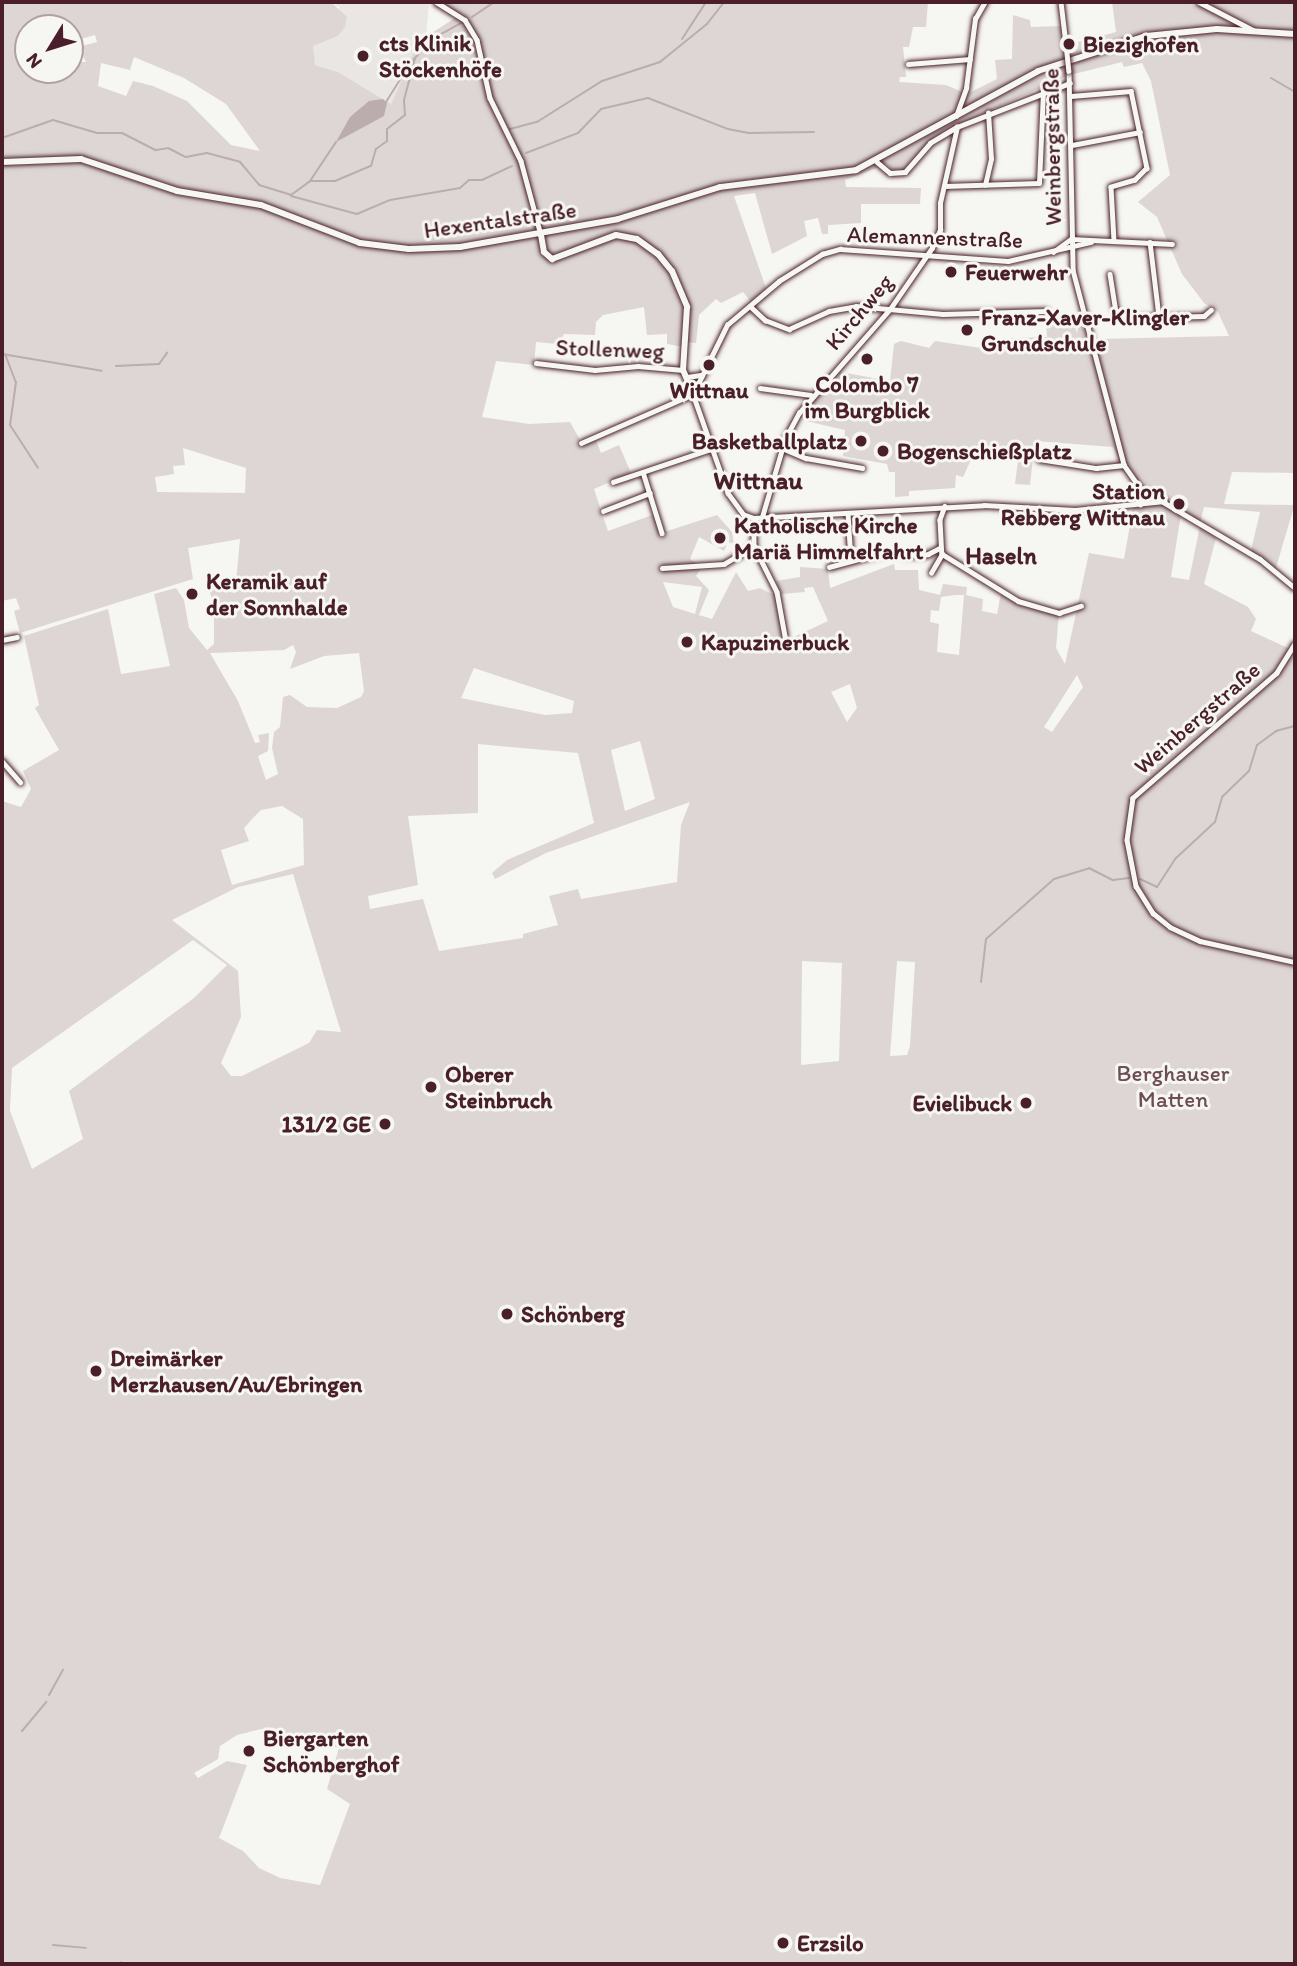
<!DOCTYPE html>
<html>
<head>
<meta charset="utf-8">
<style>
	body { margin:0 }
	#map { position:relative; width:1297px; height:1966px; overflow:hidden; background:#f6f6f2; font-family:Itim,sans-serif }
	div>[style] { position:absolute }
	[style*='--x'] { left:calc(var(--x)*1px); top:calc(var(--y)*1px); width:calc(var(--w)*1px); rotate:calc(var(--a)*1deg) }
	.built>* { inset:0; background:#e9e6e3 }
	.green>* { inset:0; background:#ddd6d5 }
	.water>* { inset:0; background:#bbadae }
	.stream>* { height:2px; margin:-1px; padding:0 1px; transform-origin:1px; border-radius:1px; background:#bbadae }
	.roads { filter:drop-shadow(0 0 2px #4a1f2b) drop-shadow(0 0 2px #4a1f2b) }
	.street>* { height:4.5px; margin:-2.25px; padding:0 2.25px; transform-origin:2.25px; border-radius:2.25px; background:#f6f6f2 }
	.secondary>* { height:6px; margin:-3px; padding:0 3px; transform-origin:3px; border-radius:3px; background:#f6f6f2 }
	.bridges { filter:drop-shadow(0 0 2px #4a1f2b) drop-shadow(0 0 2px #4a1f2b) }
	.street-bridge>* { height:4.5px; margin:-2.25px; padding:0 2.25px; transform-origin:2.25px; border-radius:2.25px; background:#f6f6f2 }
	.dots>* { width:19px; height:19px; translate:-50% -50%; box-sizing:border-box; border:4px solid #f6f6f2; border-radius:50% }
	span { translate:-50% -50%; white-space:nowrap; text-align:center; line-height:1.15; -webkit-text-stroke:6px #f6f6f2; paint-order:stroke }
	.poi-label { font-size:23px; color:#4a1f2b; font-weight:700 }
	.left { translate:0 -50%; text-align:left }
	.right { translate:-100% -50%; text-align:right }
	.street-label { font-size:23px; color:#4a1f2b }
	.park-label { font-size:23px; color:#6f4d56 }
	.neighbourhood-label { font-size:24px; color:#4a1f2b; font-weight:700 }
	.quarter-label { font-size:26px; color:#4a1f2b; font-weight:700 }
	.frame { position:absolute; inset:0; border:4px solid #4a1f2b; pointer-events:none }
	.north { position:absolute; left:14px; top:14px; width:70px; height:70px; box-sizing:border-box; background:#f6f6f2; border:2px solid #b1a0a2; border-radius:50%; rotate:232deg; font-size:19px; font-weight:700; line-height:28px; text-align:center; color:#4a1f2b }
	.north::after { content:''; display:block; margin:auto; width:24px; height:32px; background:#4a1f2b; clip-path:polygon(50% 0,100% 100%,50% 72%,0 100%) }
</style>
</head>
<body>
<div id="map">
	<div class="built">
		<div style="clip-path:polygon(331px 2px,429px 2px,426px 37px,418px 42px,391px 104px,338px 72px,315px 65px,312px 46px,338px 36px,339px 7px)"></div>
	</div>
	<div class="green">
		<div style="clip-path:polygon(evenodd,2px 2px,331px 2px,347px 17px,345px 27px,338px 36px,313px 46px,315px 65px,338px 72px,391px 104px,418px 42px,458px 16px,435px 2px,928px 2px,926px 27px,913px 27px,909px 47px,903px 47px,906px 77px,900px 77px,899px 82px,946px 85px,967px 94px,997px 79px,995px 60px,1012px 59px,1013px 15px,1030px 20px,1031px 27px,1061px 26px,1067px 76px,944px 131px,903px 170px,894px 171px,887px 164px,845px 180px,846px 187px,921px 188px,920px 204px,861px 204px,861px 223px,828px 225px,828px 234px,822px 234px,818px 218px,804px 221px,807px 236px,772px 254px,755px 193px,734px 196px,766px 288px,751px 302px,743px 292px,721px 303px,716px 299px,699px 315px,696px 343px,685px 342px,684px 347px,667px 344px,667px 334px,647px 335px,644px 307px,603px 315px,596px 322px,595px 335px,564px 334px,558px 344px,536px 342px,534px 365px,496px 361px,482px 417px,529px 424px,570px 422px,583px 445px,595px 438px,601px 453px,619px 445px,631px 473px,594px 489px,608px 531px,655px 514px,661px 533px,717px 515px,732px 532px,734px 544px,728px 542px,724px 551px,699px 537px,690px 559px,702px 567px,696px 576px,709px 590px,699px 615px,712px 619px,736px 572px,748px 591px,760px 588px,776px 596px,785px 641px,828px 621px,813px 587px,804px 588px,805px 592px,781px 594px,776px 581px,800px 577px,800px 567px,828px 569px,830px 588px,894px 564px,895px 570px,918px 570px,919px 590px,940px 595px,943px 584px,967px 587px,966px 595px,983px 599px,982px 611px,997px 614px,1001px 593px,1019px 605px,1059px 613px,1056px 648px,1065px 664px,1089px 553px,1124px 559px,1133px 508px,1137px 508px,1139px 496px,1113px 447px,1035px 441px,1030px 485px,1015px 484px,1019px 453px,975px 451px,963px 477px,956px 475px,955px 488px,909px 491px,909px 496px,895px 497px,895px 472px,889px 472px,887px 464px,843px 456px,845px 430px,806px 421px,819px 420px,803px 411px,835px 371px,890px 381px,894px 344px,901px 341px,929px 348px,935px 341px,981px 348px,981px 339px,1047px 337px,1046px 324px,1082px 323px,1091px 350px,1098px 348px,1098px 339px,1229px 336px,1218px 312px,1204px 303px,1182px 274px,1157px 217px,1138px 202px,1170px 175px,1151px 81px,1142px 63px,1124px 67px,1122px 62px,1074px 74px,1070px 44px,1116px 32px,1112px 2px,1295px 2px,1295px 473px,1232px 472px,1224px 504px,1293px 505px,1293px 510px,1275px 571px,1250px 555px,1260px 512px,1204px 507px,1200px 523px,1181px 514px,1171px 577px,1189px 580px,1200px 526px,1216px 538px,1204px 584px,1248px 607px,1256px 619px,1251px 631px,1290px 649px,1295px 638px,1295px 1964px,2px 1964px,2px 801px,21px 807px,31px 789px,23px 771px,59px 750px,35px 708px,39px 705px,24px 636px,108px 609px,121px 674px,170px 666px,154px 594px,176px 588px,184px 600px,189px 628px,207px 650px,214px 644px,214px 605px,208px 587px,235px 593px,240px 539px,188px 548px,193px 579px,20px 633px,14px 611px,20px 609px,16px 598px,2px 601px,2px 2px,28px 28px,70px 28px,70px 52px,71px 45px,81px 39px,95px 35px,97px 42px,78px 47px,86px 62px,70px 62px,70px 70px,53px 75px,53px 70px,28px 70px,28px 28px,2px 2px,134px 57px,184px 78px,226px 104px,260px 151px,231px 145px,187px 101px,153px 86px,133px 81px,126px 96px,98px 86px,101px 63px,130px 70px,134px 57px,2px 2px,183px 448px,246px 468px,245px 493px,157px 492px,155px 477px,174px 474px,173px 466px,185px 465px,183px 448px,2px 2px,663px 582px,702px 587px,695px 614px,673px 607px,663px 582px,2px 2px,955px 595px,964px 595px,959px 655px,937px 652px,939px 624px,930px 622px,931px 610px,939px 611px,941px 597px,955px 595px,2px 2px,293px 645px,296px 652px,290px 669px,324px 656px,359px 653px,364px 691px,361px 697px,337px 708px,307px 707px,290px 695px,283px 697px,280px 727px,274px 732px,272px 748px,278px 774px,266px 780px,258px 756px,268px 751px,269px 733px,258px 735px,260px 742px,255px 743px,238px 701px,210px 653px,284px 650px,293px 645px,2px 2px,474px 668px,574px 701px,572px 713px,545px 715px,461px 698px,474px 668px,2px 2px,1077px 675px,1083px 687px,1052px 732px,1044px 727px,1077px 675px,2px 2px,850px 684px,857px 708px,847px 722px,831px 692px,850px 684px,2px 2px,640px 741px,655px 799px,625px 811px,611px 750px,640px 741px,2px 2px,478px 744px,578px 753px,594px 823px,507px 860px,492px 873px,495px 879px,546px 853px,690px 802px,681px 825px,677px 882px,581px 899px,578px 889px,549px 896px,558px 925px,523px 934px,523px 938px,439px 951px,423px 899px,370px 909px,368px 896px,418px 885px,408px 816px,478px 813px,478px 744px,2px 2px,282px 806px,303px 819px,304px 865px,232px 885px,221px 850px,249px 841px,244px 828px,254px 817px,261px 810px,282px 806px,2px 2px,293px 874px,341px 1032px,317px 1030px,309px 1043px,242px 1076px,231px 1076px,221px 1063px,241px 1017px,238px 971px,172px 920px,238px 887px,293px 874px,2px 2px,193px 940px,227px 965px,194px 998px,69px 1091px,83px 1139px,32px 1169px,10px 1111px,12px 1068px,193px 940px,2px 2px,802px 961px,842px 963px,839px 1061px,801px 1065px,802px 961px,2px 2px,897px 961px,915px 962px,910px 1046px,907px 1055px,890px 1056px,897px 961px,2px 2px,261px 1729px,339px 1748px,327px 1789px,350px 1804px,320px 1885px,280px 1878px,259px 1868px,243px 1851px,219px 1838px,247px 1765px,227px 1761px,198px 1778px,194px 1773px,218px 1759px,220px 1746px,237px 1735px,261px 1729px)"></div>
	</div>
	<div class="water">
		<div style="clip-path:polygon(383px 99px,387px 103px,384px 116px,336px 142px,350px 117px,369px 101px)"></div>
	</div>
	<div class="stream">
		<div style="--x:472;--y:17;--w:27;--a:-34"></div>
		<div style="--x:682;--y:39;--w:44;--a:-57"></div>
		<div style="--x:1271;--y:78;--w:28;--a:30"></div>
		<div style="--x:401;--y:79;--w:24;--a:-57"></div>
		<div style="--x:386;--y:102;--w:26;--a:-58"></div>
		<div style="--x:510;--y:129;--w:28;--a:-15"></div>
		<div style="--x:537;--y:122;--w:77;--a:-32.2"></div>
		<div style="--x:602;--y:81;--w:61;--a:-18.1"></div>
		<div style="--x:660;--y:62;--w:60;--a:-39"></div>
		<div style="--x:707;--y:24;--w:28;--a:-52"></div>
		<div style="--x:2;--y:138;--w:54;--a:-19.4"></div>
		<div style="--x:53;--y:120;--w:46;--a:16.5"></div>
		<div style="--x:97;--y:133;--w:25;--a:0"></div>
		<div style="--x:122;--y:133;--w:38;--a:27"></div>
		<div style="--x:156;--y:150;--w:12;--a:-9"></div>
		<div style="--x:168;--y:148;--w:20;--a:27"></div>
		<div style="--x:186;--y:157;--w:21;--a:-11"></div>
		<div style="--x:207;--y:153;--w:34;--a:15"></div>
		<div style="--x:240;--y:162;--w:30;--a:50"></div>
		<div style="--x:259;--y:185;--w:34;--a:17"></div>
		<div style="--x:291;--y:195;--w:24;--a:-36"></div>
		<div style="--x:310;--y:181;--w:25;--a:0"></div>
		<div style="--x:335;--y:181;--w:39;--a:-23"></div>
		<div style="--x:371;--y:166;--w:18;--a:-74"></div>
		<div style="--x:376;--y:149;--w:14;--a:-36"></div>
		<div style="--x:387;--y:141;--w:12;--a:-90"></div>
		<div style="--x:387;--y:129;--w:23;--a:-38"></div>
		<div style="--x:405;--y:115;--w:15;--a:-94"></div>
		<div style="--x:404;--y:100;--w:43;--a:-75.3"></div>
		<div style="--x:415;--y:58;--w:25;--a:-48"></div>
		<div style="--x:432;--y:39;--w:33;--a:-29"></div>
		<div style="--x:526;--y:153;--w:56;--a:-21"></div>
		<div style="--x:578;--y:133;--w:33;--a:-46"></div>
		<div style="--x:601;--y:109;--w:48;--a:-13.2"></div>
		<div style="--x:648;--y:98;--w:86;--a:21.2"></div>
		<div style="--x:728;--y:129;--w:21;--a:11"></div>
		<div style="--x:749;--y:133;--w:65;--a:-0.9"></div>
		<div style="--x:310;--y:181;--w:47;--a:-56.3"></div>
		<div style="--x:291;--y:196;--w:68;--a:15.3"></div>
		<div style="--x:357;--y:214;--w:36;--a:-23"></div>
		<div style="--x:390;--y:200;--w:71;--a:-9.7"></div>
		<div style="--x:460;--y:188;--w:12;--a:-42"></div>
		<div style="--x:469;--y:180;--w:13;--a:0"></div>
		<div style="--x:482;--y:180;--w:33;--a:-25"></div>
		<div style="--x:2;--y:354;--w:101;--a:9.6"></div>
		<div style="--x:5;--y:354;--w:30;--a:69"></div>
		<div style="--x:16;--y:382;--w:43;--a:97.9"></div>
		<div style="--x:10;--y:425;--w:51;--a:56.9"></div>
		<div style="--x:116;--y:366;--w:43;--a:-2.7"></div>
		<div style="--x:159;--y:364;--w:14;--a:-54"></div>
		<div style="--x:1140;--y:879;--w:19;--a:25"></div>
		<div style="--x:1157;--y:887;--w:33;--a:-57"></div>
		<div style="--x:1175;--y:859;--w:54;--a:-42.8"></div>
		<div style="--x:1215;--y:822;--w:26;--a:-74"></div>
		<div style="--x:1222;--y:797;--w:37;--a:-44"></div>
		<div style="--x:1249;--y:771;--w:27;--a:-73"></div>
		<div style="--x:1257;--y:745;--w:24;--a:-36"></div>
		<div style="--x:1276;--y:731;--w:20;--a:-15"></div>
		<div style="--x:981;--y:982;--w:43;--a:-83.4"></div>
		<div style="--x:986;--y:939;--w:91;--a:-41.4"></div>
		<div style="--x:1054;--y:879;--w:37;--a:-17"></div>
		<div style="--x:1089;--y:868;--w:27;--a:27"></div>
		<div style="--x:1113;--y:880;--w:16;--a:-7"></div>
		<div style="--x:49;--y:1695;--w:29;--a:-61"></div>
		<div style="--x:22;--y:1731;--w:38;--a:-50"></div>
		<div style="--x:53;--y:1945;--w:33;--a:5"></div>
		<div style="--x:120;--y:1964;--w:2;--a:-63"></div>
	</div>
	<div class="roads">
		<div class="street">
			<div style="--x:436;--y:2;--w:34;--a:32"></div>
			<div style="--x:465;--y:20;--w:23;--a:59"></div>
			<div style="--x:477;--y:40;--w:59;--a:77.4"></div>
			<div style="--x:490;--y:98;--w:70;--a:63.8"></div>
			<div style="--x:521;--y:161;--w:77;--a:74.9"></div>
			<div style="--x:1061;--y:2;--w:42;--a:83.2"></div>
			<div style="--x:1199;--y:2;--w:61;--a:27.4"></div>
			<div style="--x:908;--y:64;--w:62;--a:-4.6"></div>
			<div style="--x:1069;--y:71;--w:199;--a:88.8"></div>
			<div style="--x:1073;--y:270;--w:202;--a:75.3"></div>
			<div style="--x:1124;--y:465;--w:29;--a:55"></div>
			<div style="--x:1141;--y:489;--w:138;--a:30.5"></div>
			<div style="--x:1260;--y:559;--w:45;--a:39.6"></div>
			<div style="--x:1071;--y:96;--w:60;--a:-4.8"></div>
			<div style="--x:1131;--y:91;--w:79;--a:78.3"></div>
			<div style="--x:1147;--y:168;--w:17;--a:135"></div>
			<div style="--x:1135;--y:180;--w:25;--a:164"></div>
			<div style="--x:1111;--y:187;--w:54;--a:86.8"></div>
			<div style="--x:956;--y:116;--w:30;--a:-70"></div>
			<div style="--x:966;--y:88;--w:70;--a:-82.6"></div>
			<div style="--x:975;--y:19;--w:20;--a:-60"></div>
			<div style="--x:1072;--y:145;--w:69;--a:-10.8"></div>
			<div style="--x:877;--y:162;--w:17;--a:40"></div>
			<div style="--x:890;--y:173;--w:15;--a:-4"></div>
			<div style="--x:905;--y:172;--w:38;--a:-49"></div>
			<div style="--x:930;--y:143;--w:31;--a:-31"></div>
			<div style="--x:957;--y:127;--w:121;--a:-21.3"></div>
			<div style="--x:985;--y:185;--w:27;--a:-77"></div>
			<div style="--x:991;--y:159;--w:46;--a:-93.7"></div>
			<div style="--x:944;--y:186;--w:95;--a:-1.8"></div>
			<div style="--x:1039;--y:183;--w:93;--a:-87.5"></div>
			<div style="--x:1150;--y:242;--w:75;--a:83.1"></div>
			<div style="--x:1053;--y:252;--w:22;--a:-36"></div>
			<div style="--x:1071;--y:239;--w:101;--a:2.8"></div>
			<div style="--x:1110;--y:274;--w:36;--a:81"></div>
			<div style="--x:1116;--y:310;--w:12;--a:42"></div>
			<div style="--x:1125;--y:318;--w:79;--a:-1.5"></div>
			<div style="--x:1204;--y:316;--w:9;--a:-41"></div>
			<div style="--x:750;--y:306;--w:21;--a:43"></div>
			<div style="--x:765;--y:320;--w:26;--a:21"></div>
			<div style="--x:789;--y:329;--w:44;--a:-24.2"></div>
			<div style="--x:829;--y:311;--w:27;--a:-10"></div>
			<div style="--x:856;--y:306;--w:87;--a:5.3"></div>
			<div style="--x:943;--y:314;--w:103;--a:-1.7"></div>
			<div style="--x:536;--y:363;--w:59;--a:6.8"></div>
			<div style="--x:595;--y:370;--w:43;--a:-5.3"></div>
			<div style="--x:638;--y:366;--w:45;--a:5.1"></div>
			<div style="--x:687;--y:377;--w:15;--a:-8"></div>
			<div style="--x:760;--y:388;--w:51;--a:7.8"></div>
			<div style="--x:693;--y:394;--w:77;--a:-63.8"></div>
			<div style="--x:727;--y:325;--w:68;--a:-40.2"></div>
			<div style="--x:779;--y:281;--w:51;--a:-32.1"></div>
			<div style="--x:822;--y:254;--w:19;--a:-16"></div>
			<div style="--x:840;--y:249;--w:168;--a:4.1"></div>
			<div style="--x:1008;--y:261;--w:85;--a:-12.9"></div>
			<div style="--x:693;--y:394;--w:105;--a:70.5"></div>
			<div style="--x:728;--y:493;--w:26;--a:54"></div>
			<div style="--x:743;--y:514;--w:12;--a:20"></div>
			<div style="--x:581;--y:443;--w:122;--a:-23.6"></div>
			<div style="--x:782;--y:448;--w:26;--a:23"></div>
			<div style="--x:806;--y:458;--w:57;--a:10.1"></div>
			<div style="--x:1039;--y:459;--w:58;--a:9"></div>
			<div style="--x:1096;--y:468;--w:28;--a:-6"></div>
			<div style="--x:643;--y:472;--w:64;--a:72.7"></div>
			<div style="--x:613;--y:482;--w:103;--a:-18.6"></div>
			<div style="--x:1140;--y:505;--w:16;--a:-86"></div>
			<div style="--x:945;--y:506;--w:15;--a:110"></div>
			<div style="--x:940;--y:520;--w:34;--a:87"></div>
			<div style="--x:942;--y:554;--w:89;--a:31.7"></div>
			<div style="--x:1018;--y:601;--w:43;--a:16.3"></div>
			<div style="--x:1059;--y:613;--w:23;--a:-18"></div>
			<div style="--x:603;--y:511;--w:50;--a:-21"></div>
			<div style="--x:848;--y:513;--w:48;--a:86.4"></div>
			<div style="--x:762;--y:517;--w:81;--a:-73.6"></div>
			<div style="--x:785;--y:439;--w:30;--a:-62"></div>
			<div style="--x:799;--y:413;--w:138;--a:-48.8"></div>
			<div style="--x:890;--y:309;--w:74;--a:-55.5"></div>
			<div style="--x:932;--y:248;--w:20;--a:-66"></div>
			<div style="--x:940;--y:230;--w:27;--a:-90"></div>
			<div style="--x:940;--y:203;--w:78;--a:-77.4"></div>
			<div style="--x:754;--y:518;--w:230;--a:-3.2"></div>
			<div style="--x:984;--y:505;--w:91;--a:3.1"></div>
			<div style="--x:1075;--y:510;--w:90;--a:-5.7"></div>
			<div style="--x:754;--y:518;--w:28;--a:90"></div>
			<div style="--x:754;--y:546;--w:51;--a:63.4"></div>
			<div style="--x:777;--y:592;--w:45;--a:79.7"></div>
			<div style="--x:905;--y:555;--w:23;--a:-2"></div>
			<div style="--x:928;--y:554;--w:13;--a:-27"></div>
			<div style="--x:829;--y:567;--w:54;--a:-15.1"></div>
			<div style="--x:662;--y:568;--w:62;--a:-3.7"></div>
			<div style="--x:724;--y:564;--w:35;--a:-31"></div>
			<div style="--x:931;--y:573;--w:22;--a:-60"></div>
			<div style="--x:2;--y:640;--w:15;--a:-11"></div>
			<div style="--x:1295;--y:644;--w:34;--a:122"></div>
			<div style="--x:1277;--y:673;--w:191;--a:139"></div>
			<div style="--x:1133;--y:798;--w:42;--a:98.1"></div>
			<div style="--x:1127;--y:840;--w:47;--a:78.9"></div>
			<div style="--x:1136;--y:886;--w:32;--a:58"></div>
			<div style="--x:1153;--y:913;--w:22;--a:39"></div>
			<div style="--x:1170;--y:927;--w:33;--a:25"></div>
			<div style="--x:1200;--y:941;--w:97;--a:12.5"></div>
			<div style="--x:2;--y:761;--w:28;--a:49"></div>
		</div>
		<div class="secondary">
			<div style="--x:2;--y:162;--w:79;--a:-2.2"></div>
			<div style="--x:81;--y:159;--w:101;--a:18.4"></div>
			<div style="--x:177;--y:191;--w:85;--a:9.5"></div>
			<div style="--x:261;--y:205;--w:106;--a:21"></div>
			<div style="--x:360;--y:243;--w:49;--a:7"></div>
			<div style="--x:409;--y:249;--w:51;--a:-2.2"></div>
			<div style="--x:460;--y:247;--w:160;--a:-10"></div>
			<div style="--x:618;--y:219;--w:107;--a:-17.4"></div>
			<div style="--x:720;--y:187;--w:137;--a:-7.1"></div>
			<div style="--x:856;--y:170;--w:207;--a:-28.5"></div>
			<div style="--x:1038;--y:71;--w:114;--a:-18"></div>
			<div style="--x:1146;--y:36;--w:71;--a:-5.6"></div>
			<div style="--x:1217;--y:29;--w:78;--a:3.7"></div>
			<div style="--x:541;--y:235;--w:17;--a:80"></div>
			<div style="--x:544;--y:252;--w:11;--a:41"></div>
			<div style="--x:552;--y:259;--w:68;--a:-20.6"></div>
			<div style="--x:616;--y:235;--w:21;--a:11"></div>
			<div style="--x:637;--y:239;--w:26;--a:36"></div>
			<div style="--x:658;--y:254;--w:22;--a:51"></div>
			<div style="--x:672;--y:271;--w:39;--a:67"></div>
			<div style="--x:687;--y:307;--w:63;--a:93.6"></div>
			<div style="--x:683;--y:370;--w:26;--a:67"></div>
		</div>
	</div>
	<div class="bridges">
		<div class="street-bridge">
			<div style="--x:1066;--y:44;--w:27;--a:84"></div>
		</div>
	</div>
	<div class="dots">
		<div style="left:1069px;top:44px;background:#4a1f2b"></div>
		<div style="left:363px;top:56px;background:#4a1f2b"></div>
		<div style="left:951px;top:272px;background:#4a1f2b"></div>
		<div style="left:967px;top:330px;background:#4a1f2b"></div>
		<div style="left:867px;top:359px;background:#4a1f2b"></div>
		<div style="left:709px;top:365px;background:#4a1f2b"></div>
		<div style="left:861px;top:441px;background:#4a1f2b"></div>
		<div style="left:883px;top:451px;background:#4a1f2b"></div>
		<div style="left:1179px;top:504px;background:#4a1f2b"></div>
		<div style="left:720px;top:538px;background:#4a1f2b"></div>
		<div style="left:192px;top:594px;background:#4a1f2b"></div>
		<div style="left:687px;top:642px;background:#4a1f2b"></div>
		<div style="left:431px;top:1087px;background:#4a1f2b"></div>
		<div style="left:1026px;top:1103px;background:#4a1f2b"></div>
		<div style="left:385px;top:1124px;background:#4a1f2b"></div>
		<div style="left:507px;top:1314px;background:#4a1f2b"></div>
		<div style="left:96px;top:1371px;background:#4a1f2b"></div>
		<div style="left:249px;top:1751px;background:#4a1f2b"></div>
		<div style="left:783px;top:1943px;background:#4a1f2b"></div>
	</div>
	<div class="poi-label">
		<span class="left" style="left:379px;top:56px">cts Klinik<br>Stöckenhöfe</span>
		<span class="left" style="left:1083px;top:44px">Biezighofen</span>
		<span class="left" style="left:965px;top:272px">Feuerwehr</span>
		<span class="left" style="left:981px;top:330px">Franz-Xaver-Klingler<br>Grundschule</span>
		<span style="left:867px;top:397px">Colombo 7<br>im Burgblick</span>
		<span style="left:709px;top:390px">Wittnau</span>
		<span class="right" style="left:847px;top:441px">Basketballplatz</span>
		<span class="left" style="left:897px;top:451px">Bogenschießplatz</span>
		<span class="right" style="left:1165px;top:504px">Station<br>Rebberg Wittnau</span>
		<span class="left" style="left:734px;top:538px">Katholische Kirche<br>Mariä Himmelfahrt</span>
		<span class="left" style="left:206px;top:594px">Keramik auf<br>der Sonnhalde</span>
		<span class="left" style="left:701px;top:642px">Kapuzinerbuck</span>
		<span class="left" style="left:445px;top:1087px">Oberer<br>Steinbruch</span>
		<span class="right" style="left:1012px;top:1103px">Evielibuck</span>
		<span class="right" style="left:371px;top:1124px">131/2 GE</span>
		<span class="left" style="left:521px;top:1314px">Schönberg</span>
		<span class="left" style="left:110px;top:1371px">Dreimärker<br>Merzhausen/Au/Ebringen</span>
		<span class="left" style="left:263px;top:1751px">Biergarten<br>Schönberghof</span>
		<span class="left" style="left:797px;top:1943px">Erzsilo</span>
	</div>
	<div class="street-label">
		<span style="left:1052px;top:147px;rotate:-91deg">Weinbergstraße</span>
		<span style="left:500px;top:220px;rotate:-8deg">Hexentalstraße</span>
		<span style="left:935px;top:237px;rotate:2deg">Alemannenstraße</span>
		<span style="left:859px;top:312px;rotate:-50deg">Kirchweg</span>
		<span style="left:610px;top:349px;rotate:2deg">Stollenweg</span>
		<span style="left:1197px;top:718px;rotate:-41deg">Weinbergstraße</span>
	</div>
	<div class="park-label">
		<span style="left:1173px;top:1086px">Berghauser<br>Matten</span>
	</div>
	<div class="neighbourhood-label">
		<span style="left:1001px;top:556px">Haseln</span>
	</div>
	<div class="quarter-label">
		<span style="left:758px;top:481px">Wittnau</span>
	</div>
	<div class="frame"></div>
	<div class="north">N</div>
</div>
</body>
</html>
